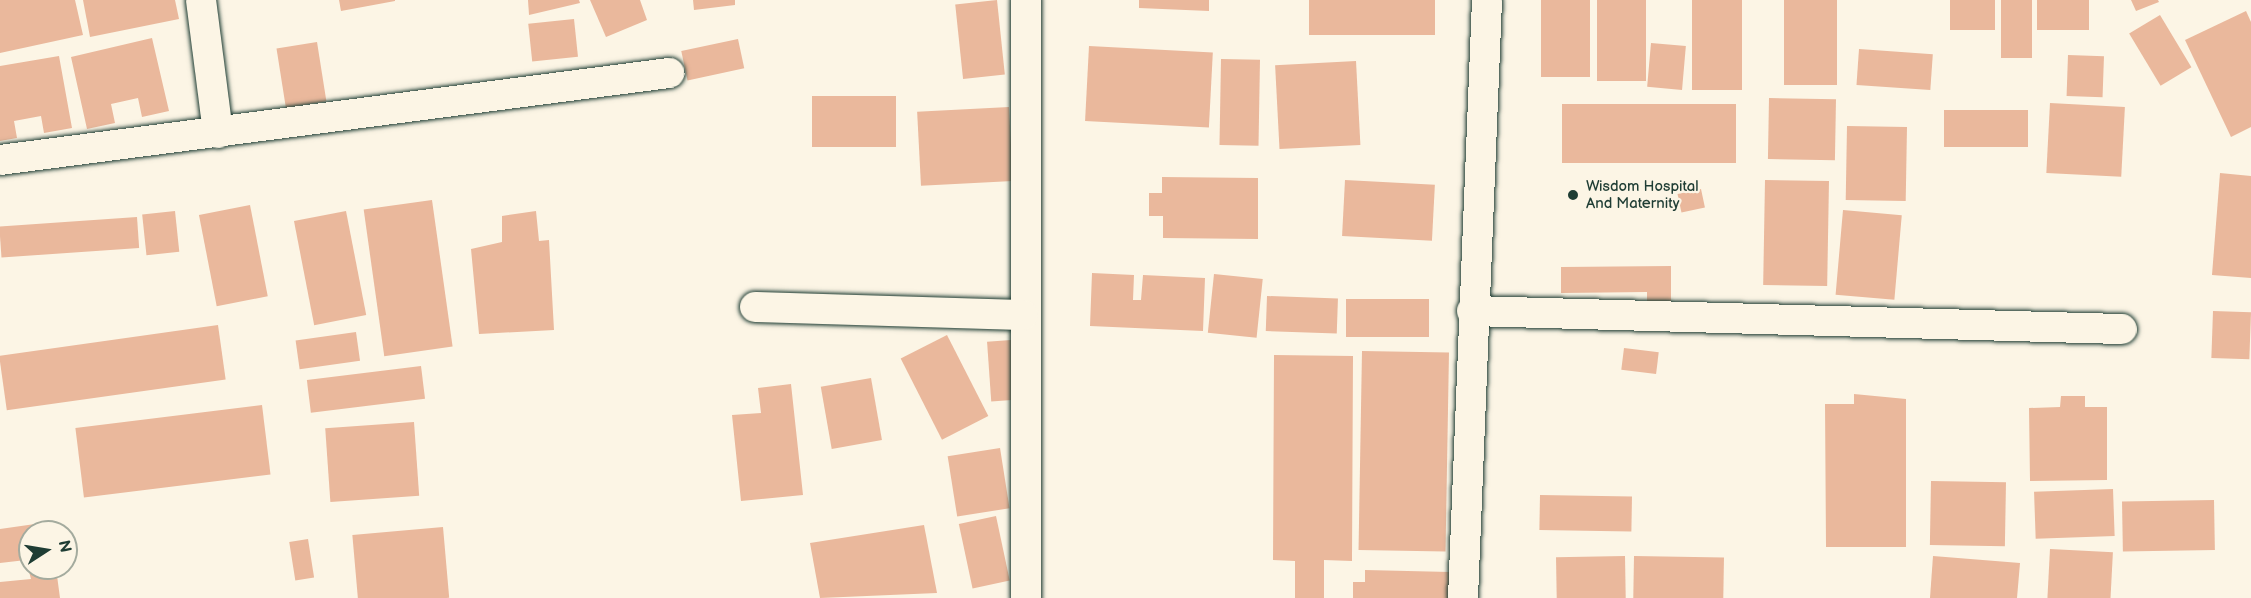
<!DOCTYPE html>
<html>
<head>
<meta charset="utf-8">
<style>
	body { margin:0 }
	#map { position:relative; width:2251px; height:598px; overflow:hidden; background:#fcf5e5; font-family:"Balsamiq Sans",sans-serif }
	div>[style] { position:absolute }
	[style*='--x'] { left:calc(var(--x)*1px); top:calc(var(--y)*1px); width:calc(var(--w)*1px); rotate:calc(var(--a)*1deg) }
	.building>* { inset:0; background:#eab89c; transform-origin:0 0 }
	.roads { filter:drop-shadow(0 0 2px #1f3d34) drop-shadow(0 0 2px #1f3d34) }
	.street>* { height:30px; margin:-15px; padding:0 15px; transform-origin:15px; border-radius:15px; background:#fcf5e5 }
	.dots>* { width:16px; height:16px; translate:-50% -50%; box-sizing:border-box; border:3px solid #fcf5e5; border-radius:50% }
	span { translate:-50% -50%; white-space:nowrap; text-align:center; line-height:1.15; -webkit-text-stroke:4.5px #fcf5e5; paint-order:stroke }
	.poi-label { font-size:15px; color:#1f3d34 }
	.left { translate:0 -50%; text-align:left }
	.north { position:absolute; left:18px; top:520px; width:60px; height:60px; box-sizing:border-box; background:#fcf5e5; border:2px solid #a4ab9e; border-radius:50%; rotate:78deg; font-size:16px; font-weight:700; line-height:24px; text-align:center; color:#1f3d34 }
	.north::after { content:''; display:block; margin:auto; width:21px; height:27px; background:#1f3d34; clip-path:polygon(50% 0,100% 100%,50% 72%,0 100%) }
</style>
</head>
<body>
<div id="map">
	<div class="building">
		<div style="clip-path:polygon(0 0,75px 0,83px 35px,0 53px)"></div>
		<div style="clip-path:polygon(83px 0,175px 0,179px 19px,90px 37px)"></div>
		<div style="clip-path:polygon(339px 0,395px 0,395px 1px,341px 11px)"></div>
		<div style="clip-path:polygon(528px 0,579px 0,580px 3px,529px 15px)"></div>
		<div style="clip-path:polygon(590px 0,640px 0,647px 20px,606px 37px)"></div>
		<div style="clip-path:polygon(693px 0,735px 0,735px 5px,694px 10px)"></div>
		<div style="left:997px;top:0;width:75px;height:42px;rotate:84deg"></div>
		<div style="clip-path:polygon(1139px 0,1209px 0,1209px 11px,1139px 8px)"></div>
		<div style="left:1309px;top:0;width:126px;height:35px"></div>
		<div style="left:1541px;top:0;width:49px;height:77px"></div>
		<div style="left:1597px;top:0;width:49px;height:81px"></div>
		<div style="left:1692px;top:0;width:50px;height:90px"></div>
		<div style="left:1784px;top:0;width:53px;height:85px"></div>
		<div style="left:1950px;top:0;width:45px;height:30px"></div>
		<div style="left:2001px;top:0;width:31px;height:58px"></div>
		<div style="left:2037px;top:0;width:52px;height:30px"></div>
		<div style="clip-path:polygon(2131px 0,2158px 0,2159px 2px,2136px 11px)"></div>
		<div style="clip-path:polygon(2246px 11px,2251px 22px,2251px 127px,2231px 137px,2185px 40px)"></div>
		<div style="left:2160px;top:15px;width:61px;height:36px;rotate:59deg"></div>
		<div style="left:574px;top:19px;width:38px;height:46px;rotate:84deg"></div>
		<div style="clip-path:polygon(152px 38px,169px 111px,142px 117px,138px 98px,111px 104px,115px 123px,87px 129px,71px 57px)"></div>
		<div style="left:738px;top:39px;width:30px;height:58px;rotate:78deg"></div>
		<div style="left:317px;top:42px;width:60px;height:41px;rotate:81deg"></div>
		<div style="left:1651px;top:43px;width:35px;height:44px;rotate:5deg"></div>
		<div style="left:1089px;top:46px;width:124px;height:75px;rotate:3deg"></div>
		<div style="left:1859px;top:49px;width:74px;height:36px;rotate:4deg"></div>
		<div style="left:2068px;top:55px;width:36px;height:41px;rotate:2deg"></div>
		<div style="clip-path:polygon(59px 56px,72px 128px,44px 133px,41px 116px,14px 121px,17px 138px,0 141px,0 66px)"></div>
		<div style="left:1221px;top:59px;width:39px;height:86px;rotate:1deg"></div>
		<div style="left:1356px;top:61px;width:84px;height:81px;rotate:87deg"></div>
		<div style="left:896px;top:96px;width:51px;height:84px;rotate:90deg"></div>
		<div style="left:1769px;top:98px;width:67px;height:61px;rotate:1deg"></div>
		<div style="left:2050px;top:103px;width:75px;height:70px;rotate:3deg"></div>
		<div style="left:1562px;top:104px;width:174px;height:59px"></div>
		<div style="left:1009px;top:107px;width:74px;height:92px;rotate:87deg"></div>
		<div style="left:2028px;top:110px;width:37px;height:84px;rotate:90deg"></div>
		<div style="left:1847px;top:126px;width:60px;height:74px;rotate:1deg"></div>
		<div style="clip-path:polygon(2220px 173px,2251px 176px,2251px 278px,2212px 275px)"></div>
		<div style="clip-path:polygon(1162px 177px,1258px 178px,1258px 239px,1163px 238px,1163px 216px,1149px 216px,1149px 193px,1162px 193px)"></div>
		<div style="left:1345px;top:180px;width:90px;height:56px;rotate:3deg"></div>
		<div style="left:1765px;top:180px;width:64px;height:105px;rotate:1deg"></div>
		<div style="left:1701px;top:189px;width:19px;height:24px;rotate:78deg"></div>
		<div style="left:432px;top:200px;width:148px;height:69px;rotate:82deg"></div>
		<div style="left:250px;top:205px;width:93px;height:52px;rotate:79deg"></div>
		<div style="left:1843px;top:210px;width:59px;height:85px;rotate:5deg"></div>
		<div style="left:175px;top:211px;width:41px;height:33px;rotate:84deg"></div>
		<div style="left:346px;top:211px;width:106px;height:53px;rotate:79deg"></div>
		<div style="clip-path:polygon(536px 211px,539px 241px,549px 240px,554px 330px,479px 334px,471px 249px,502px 242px,502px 216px)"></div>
		<div style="left:137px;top:217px;width:31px;height:138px;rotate:86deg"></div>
		<div style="clip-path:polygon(1671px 266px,1671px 305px,1647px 305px,1647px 292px,1561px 293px,1561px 267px)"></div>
		<div style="clip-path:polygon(1092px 273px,1134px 275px,1133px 300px,1141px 300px,1143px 275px,1205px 278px,1203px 331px,1090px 326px)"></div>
		<div style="left:1214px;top:274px;width:49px;height:59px;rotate:6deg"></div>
		<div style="left:1267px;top:296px;width:71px;height:35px;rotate:2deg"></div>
		<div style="left:1346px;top:299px;width:83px;height:38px"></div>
		<div style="left:2213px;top:311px;width:38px;height:47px;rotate:2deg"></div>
		<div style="left:218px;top:325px;width:55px;height:221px;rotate:82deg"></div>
		<div style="left:356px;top:332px;width:29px;height:61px;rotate:82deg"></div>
		<div style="left:947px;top:335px;width:91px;height:52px;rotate:63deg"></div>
		<div style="left:1011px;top:340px;width:60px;height:24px;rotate:86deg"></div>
		<div style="left:1624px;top:348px;width:35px;height:22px;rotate:7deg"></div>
		<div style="left:1362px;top:351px;width:87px;height:199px;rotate:1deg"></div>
		<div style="clip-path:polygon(1274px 355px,1353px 356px,1352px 561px,1324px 560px,1324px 598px,1295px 598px,1295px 561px,1273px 560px)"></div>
		<div style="left:421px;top:366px;width:33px;height:115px;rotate:83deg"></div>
		<div style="left:871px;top:378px;width:63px;height:51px;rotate:80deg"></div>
		<div style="clip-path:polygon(791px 384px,803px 495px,741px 501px,732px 415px,761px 413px,758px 388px)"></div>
		<div style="clip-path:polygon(1854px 394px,1906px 399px,1906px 547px,1826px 547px,1825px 404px,1854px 404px)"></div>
		<div style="clip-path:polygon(2061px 396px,2085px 396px,2085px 407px,2107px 407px,2107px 480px,2030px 481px,2029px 408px,2060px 407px)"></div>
		<div style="left:262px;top:405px;width:70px;height:188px;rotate:83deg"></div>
		<div style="left:414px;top:422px;width:74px;height:89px;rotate:86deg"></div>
		<div style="left:1000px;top:448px;width:61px;height:53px;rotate:81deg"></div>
		<div style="left:1931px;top:481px;width:75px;height:64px;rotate:1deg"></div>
		<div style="left:2113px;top:489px;width:47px;height:79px;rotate:88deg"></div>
		<div style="left:1540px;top:495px;width:92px;height:35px;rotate:1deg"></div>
		<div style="left:2214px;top:500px;width:50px;height:92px;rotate:89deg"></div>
		<div style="left:996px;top:516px;width:66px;height:38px;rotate:78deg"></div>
		<div style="clip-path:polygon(49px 522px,51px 532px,30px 532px,30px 568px,56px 568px,60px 598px,0 598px,0 582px,31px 579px,26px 560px,0 563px,0 529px)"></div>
		<div style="clip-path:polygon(924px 525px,937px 593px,820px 598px,810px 543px)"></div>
		<div style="left:443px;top:527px;width:71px;height:91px;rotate:85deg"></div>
		<div style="left:308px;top:539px;width:39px;height:19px;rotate:81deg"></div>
		<div style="left:2050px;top:549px;width:63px;height:49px;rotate:3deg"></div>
		<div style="left:1625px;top:556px;width:42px;height:69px;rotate:89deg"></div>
		<div style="left:1634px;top:556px;width:90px;height:42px;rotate:1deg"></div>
		<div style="clip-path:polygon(1933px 556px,2020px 563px,2017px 598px,1930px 598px)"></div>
		<div style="clip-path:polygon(1365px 570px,1450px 572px,1450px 598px,1353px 598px,1353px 582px,1365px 582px)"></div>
	</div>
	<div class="roads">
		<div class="street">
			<div style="--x:201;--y:0;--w:134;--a:82.7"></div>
			<div style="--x:1026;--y:0;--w:598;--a:90"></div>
			<div style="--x:0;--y:160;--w:675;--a:-7.41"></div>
			<div style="--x:755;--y:307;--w:268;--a:1.7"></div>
			<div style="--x:1472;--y:311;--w:650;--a:1.59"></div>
			<div style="--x:1463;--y:598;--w:598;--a:-87.7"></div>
		</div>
	</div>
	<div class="dots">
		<div style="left:1573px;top:195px;background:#1f3d34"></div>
	</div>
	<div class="poi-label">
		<span class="left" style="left:1586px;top:195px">Wisdom Hospital<br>And Maternity</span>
	</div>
	<div class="north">N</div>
</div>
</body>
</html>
